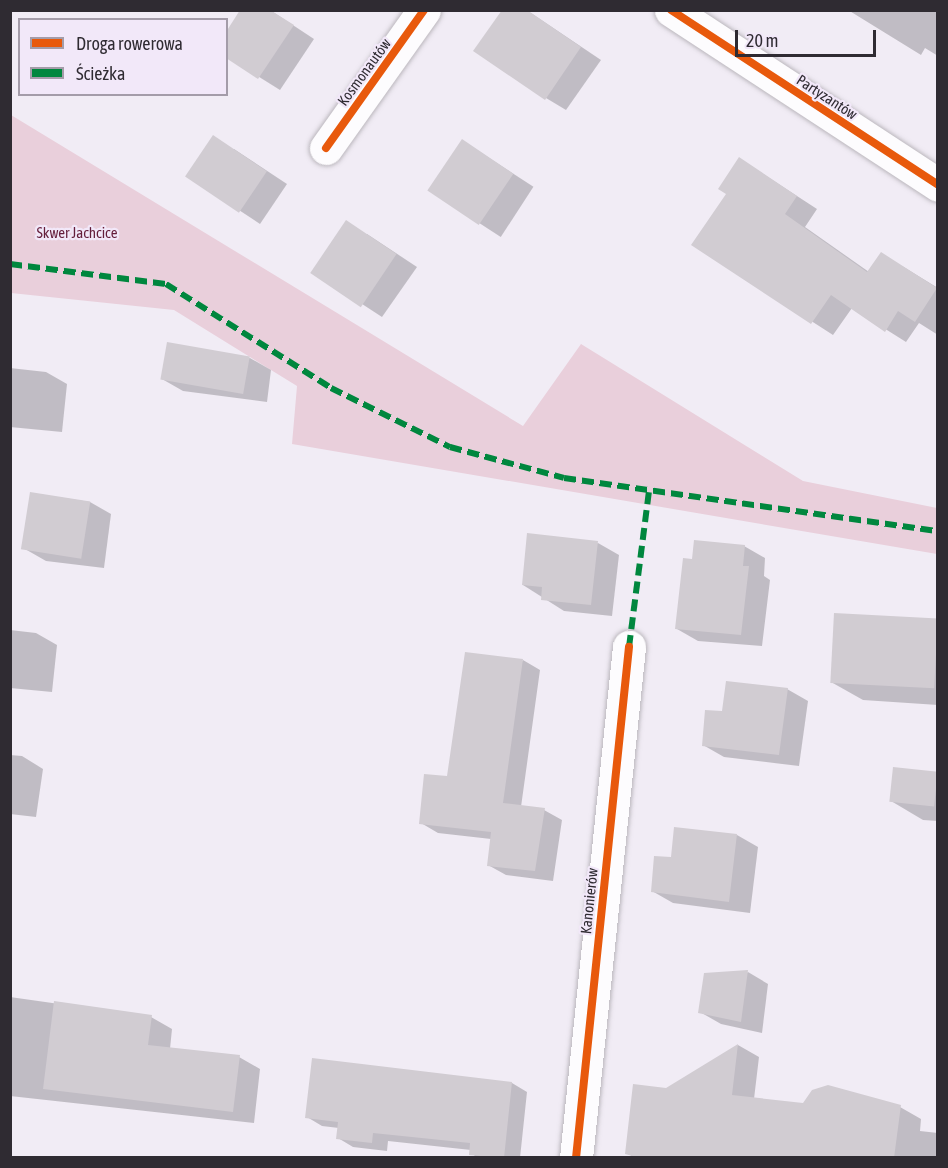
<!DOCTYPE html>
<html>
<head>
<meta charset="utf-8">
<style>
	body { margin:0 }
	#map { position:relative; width:948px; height:1168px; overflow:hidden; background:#f1ecf5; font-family:"Asap Condensed",sans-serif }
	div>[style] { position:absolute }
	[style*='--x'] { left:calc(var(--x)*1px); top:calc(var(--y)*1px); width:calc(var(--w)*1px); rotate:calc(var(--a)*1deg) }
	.green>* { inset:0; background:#e9cfdb }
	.shadow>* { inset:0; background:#0003; transform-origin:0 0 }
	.building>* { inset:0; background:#d1ccd2; transform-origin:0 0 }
	.roads { filter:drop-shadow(0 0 2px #bbb7bd) drop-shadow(0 0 2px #bbb7bd) }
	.street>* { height:33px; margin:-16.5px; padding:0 16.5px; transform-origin:16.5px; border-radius:16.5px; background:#fdfcfe }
	.quiet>* { height:6px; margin-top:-3px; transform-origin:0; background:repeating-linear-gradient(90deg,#00873e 0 12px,transparent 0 18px) }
	.cycleway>* { height:8px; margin:-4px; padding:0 4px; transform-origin:4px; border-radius:4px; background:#e8590c }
	span { translate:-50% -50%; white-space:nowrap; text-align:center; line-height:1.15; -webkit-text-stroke:4.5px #f2e8f9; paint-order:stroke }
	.street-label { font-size:15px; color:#2f2b32 }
	.park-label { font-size:15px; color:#641d3b }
	.frame { position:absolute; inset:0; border:12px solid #2f2b32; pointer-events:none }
	.legend { position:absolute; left:18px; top:18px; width:210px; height:78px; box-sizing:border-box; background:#f2e8f9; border:2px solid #a49ca9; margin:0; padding:8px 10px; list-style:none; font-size:18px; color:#2f2b32 }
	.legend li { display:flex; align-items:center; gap:12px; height:30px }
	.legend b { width:30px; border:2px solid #a49ca9 }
	.scale { position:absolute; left:735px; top:30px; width:141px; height:27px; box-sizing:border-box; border:3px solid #2f2b32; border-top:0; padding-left:8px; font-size:18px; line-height:21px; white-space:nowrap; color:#2f2b32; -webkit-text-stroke:4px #f2e8f9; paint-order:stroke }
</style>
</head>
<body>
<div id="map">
	<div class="green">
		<div style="clip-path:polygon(11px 115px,523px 426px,581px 344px,803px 481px,937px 508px,937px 554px,292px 444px,297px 386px,174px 310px,11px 293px)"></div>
	</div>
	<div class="shadow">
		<div style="clip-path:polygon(270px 10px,314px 39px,280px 90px,226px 56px)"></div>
		<div style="clip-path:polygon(848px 10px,938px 10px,938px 56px,925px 48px,921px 55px)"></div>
		<div style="clip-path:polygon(531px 13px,601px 60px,566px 110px,546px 98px)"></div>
		<div style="left:463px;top:141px;width:84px;height:60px;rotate:33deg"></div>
		<div style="clip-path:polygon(234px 149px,287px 184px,260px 224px,187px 176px)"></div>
		<div style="clip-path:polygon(740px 159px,817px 209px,805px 227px,869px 272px,902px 266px,938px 288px,938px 335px,919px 323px,906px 342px,852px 308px,833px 335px,693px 245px,728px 194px)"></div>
		<div style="clip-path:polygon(367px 234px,417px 267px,382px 317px,313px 272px)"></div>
		<div style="clip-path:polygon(250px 358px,271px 370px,267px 402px,183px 391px,162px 379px)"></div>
		<div style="clip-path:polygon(10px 368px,46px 372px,67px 384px,62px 432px,10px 427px)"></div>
		<div style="clip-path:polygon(31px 493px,90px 502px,111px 514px,104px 568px,46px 561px,25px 549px)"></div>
		<div style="clip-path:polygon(598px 543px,619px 555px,612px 616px,564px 611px,523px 585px)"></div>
		<div style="clip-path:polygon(744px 546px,765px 558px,764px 576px,770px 580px,762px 646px,698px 641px,677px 629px,693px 561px)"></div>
		<div style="clip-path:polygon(938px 620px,938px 705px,863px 700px,831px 682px)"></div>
		<div style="clip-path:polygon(10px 630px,36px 633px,57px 645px,52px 692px,10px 688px)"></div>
		<div style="clip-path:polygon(523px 660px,540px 670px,521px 807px,544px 810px,562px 820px,553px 881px,506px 875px,488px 865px,491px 839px,438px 833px,421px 823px)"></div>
		<div style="clip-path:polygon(787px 689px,808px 701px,799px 766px,724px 757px,703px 745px,723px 713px)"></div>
		<div style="clip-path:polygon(10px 755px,22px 756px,43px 769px,36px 817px,10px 814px)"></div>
		<div style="clip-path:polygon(938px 774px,938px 821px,923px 820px,891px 801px)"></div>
		<div style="clip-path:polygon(737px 835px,758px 847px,750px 913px,673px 903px,652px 891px,673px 859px)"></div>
		<div style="clip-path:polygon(748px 972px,768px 984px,762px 1033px,721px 1024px,700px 1012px)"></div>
		<div style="clip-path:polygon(10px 997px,151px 1017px,172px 1029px,170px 1049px,239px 1057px,260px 1069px,254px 1123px,10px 1096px)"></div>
		<div style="clip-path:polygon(738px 1045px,759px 1057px,754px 1099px,804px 1105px,900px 1107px,921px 1119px,920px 1131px,938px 1133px,938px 1158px,635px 1158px,627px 1153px,667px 1089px)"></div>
		<div style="clip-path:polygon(512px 1083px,527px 1092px,520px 1158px,476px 1158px,471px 1150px,388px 1141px,387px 1151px,353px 1147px,338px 1138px,339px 1128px,322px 1126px,307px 1117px)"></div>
	</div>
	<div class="building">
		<div style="clip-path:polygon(240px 10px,270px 10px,294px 25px,258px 79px,226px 58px,226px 32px)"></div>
		<div style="clip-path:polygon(502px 10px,527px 10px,581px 47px,545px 100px,473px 51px)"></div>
		<div style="left:213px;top:135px;width:65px;height:50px;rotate:34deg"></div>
		<div style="left:462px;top:139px;width:62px;height:62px;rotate:34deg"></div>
		<div style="clip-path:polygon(739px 157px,797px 196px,785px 214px,867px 272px,881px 252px,937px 288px,915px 322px,898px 311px,885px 332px,831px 295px,811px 324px,691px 245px,726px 194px,718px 189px)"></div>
		<div style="left:346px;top:220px;width:61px;height:64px;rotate:34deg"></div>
		<div style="left:167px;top:342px;width:84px;height:38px;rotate:10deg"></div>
		<div style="left:30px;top:492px;width:61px;height:58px;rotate:9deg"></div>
		<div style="clip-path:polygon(527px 533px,598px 541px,591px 605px,541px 600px,542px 587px,522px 585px)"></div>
		<div style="clip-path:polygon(694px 540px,745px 545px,743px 566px,749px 566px,741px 635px,675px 629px,683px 558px,692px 559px)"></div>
		<div style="left:834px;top:613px;width:104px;height:70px;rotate:3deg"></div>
		<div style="clip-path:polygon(465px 652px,523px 659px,503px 803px,545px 808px,535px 871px,487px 866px,491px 832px,419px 824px,424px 774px,447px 776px)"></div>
		<div style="clip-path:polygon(726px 681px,788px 688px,779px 755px,702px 746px,705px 710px,722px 711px)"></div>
		<div style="left:893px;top:767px;width:45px;height:35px;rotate:6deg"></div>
		<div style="clip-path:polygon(674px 827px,737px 834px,729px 902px,651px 892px,654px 856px,671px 857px)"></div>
		<div style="clip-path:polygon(748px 970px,741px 1022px,698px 1013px,704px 973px)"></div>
		<div style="clip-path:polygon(54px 1001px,152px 1015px,148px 1045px,240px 1055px,233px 1112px,43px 1089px)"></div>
		<div style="clip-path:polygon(738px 1044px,732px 1095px,803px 1103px,812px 1090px,828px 1085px,901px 1105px,894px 1158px,640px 1158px,625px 1154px,633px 1084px,666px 1088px)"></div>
		<div style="clip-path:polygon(312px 1058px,512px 1082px,504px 1158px,469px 1155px,470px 1143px,373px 1133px,372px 1143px,336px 1139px,338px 1122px,305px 1118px)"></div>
	</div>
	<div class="roads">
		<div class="street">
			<div style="--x:671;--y:10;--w:319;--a:33.2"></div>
			<div style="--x:326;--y:148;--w:169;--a:-54.6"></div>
			<div style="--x:576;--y:1158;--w:514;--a:-84.08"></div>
		</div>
	</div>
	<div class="quiet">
		<div style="--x:10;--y:264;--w:157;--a:7.3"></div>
		<div style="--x:166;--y:284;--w:195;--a:32.2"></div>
		<div style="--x:331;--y:388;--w:133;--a:26.4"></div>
		<div style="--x:450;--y:447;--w:118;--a:15.2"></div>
		<div style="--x:564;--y:478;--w:378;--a:8.1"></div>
		<div style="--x:629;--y:647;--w:158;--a:-82.7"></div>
	</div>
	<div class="cycleway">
		<div style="--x:671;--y:10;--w:319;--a:33.2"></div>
		<div style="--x:326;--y:148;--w:169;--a:-54.6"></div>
		<div style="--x:576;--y:1158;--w:514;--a:-84.08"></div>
	</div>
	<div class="street-label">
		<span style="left:364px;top:72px;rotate:-54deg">Kosmonautów</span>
		<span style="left:827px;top:97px;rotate:33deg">Partyzantów</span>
		<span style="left:589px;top:901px;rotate:-84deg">Kanonierów</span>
	</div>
	<div class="park-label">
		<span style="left:77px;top:233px">Skwer Jachcice</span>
	</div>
	<div class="frame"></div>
	<ul class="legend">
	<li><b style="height:8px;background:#e8590c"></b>Droga rowerowa</li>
	<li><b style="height:8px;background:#00873e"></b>Ścieżka</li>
	</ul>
	<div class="scale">20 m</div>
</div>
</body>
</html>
